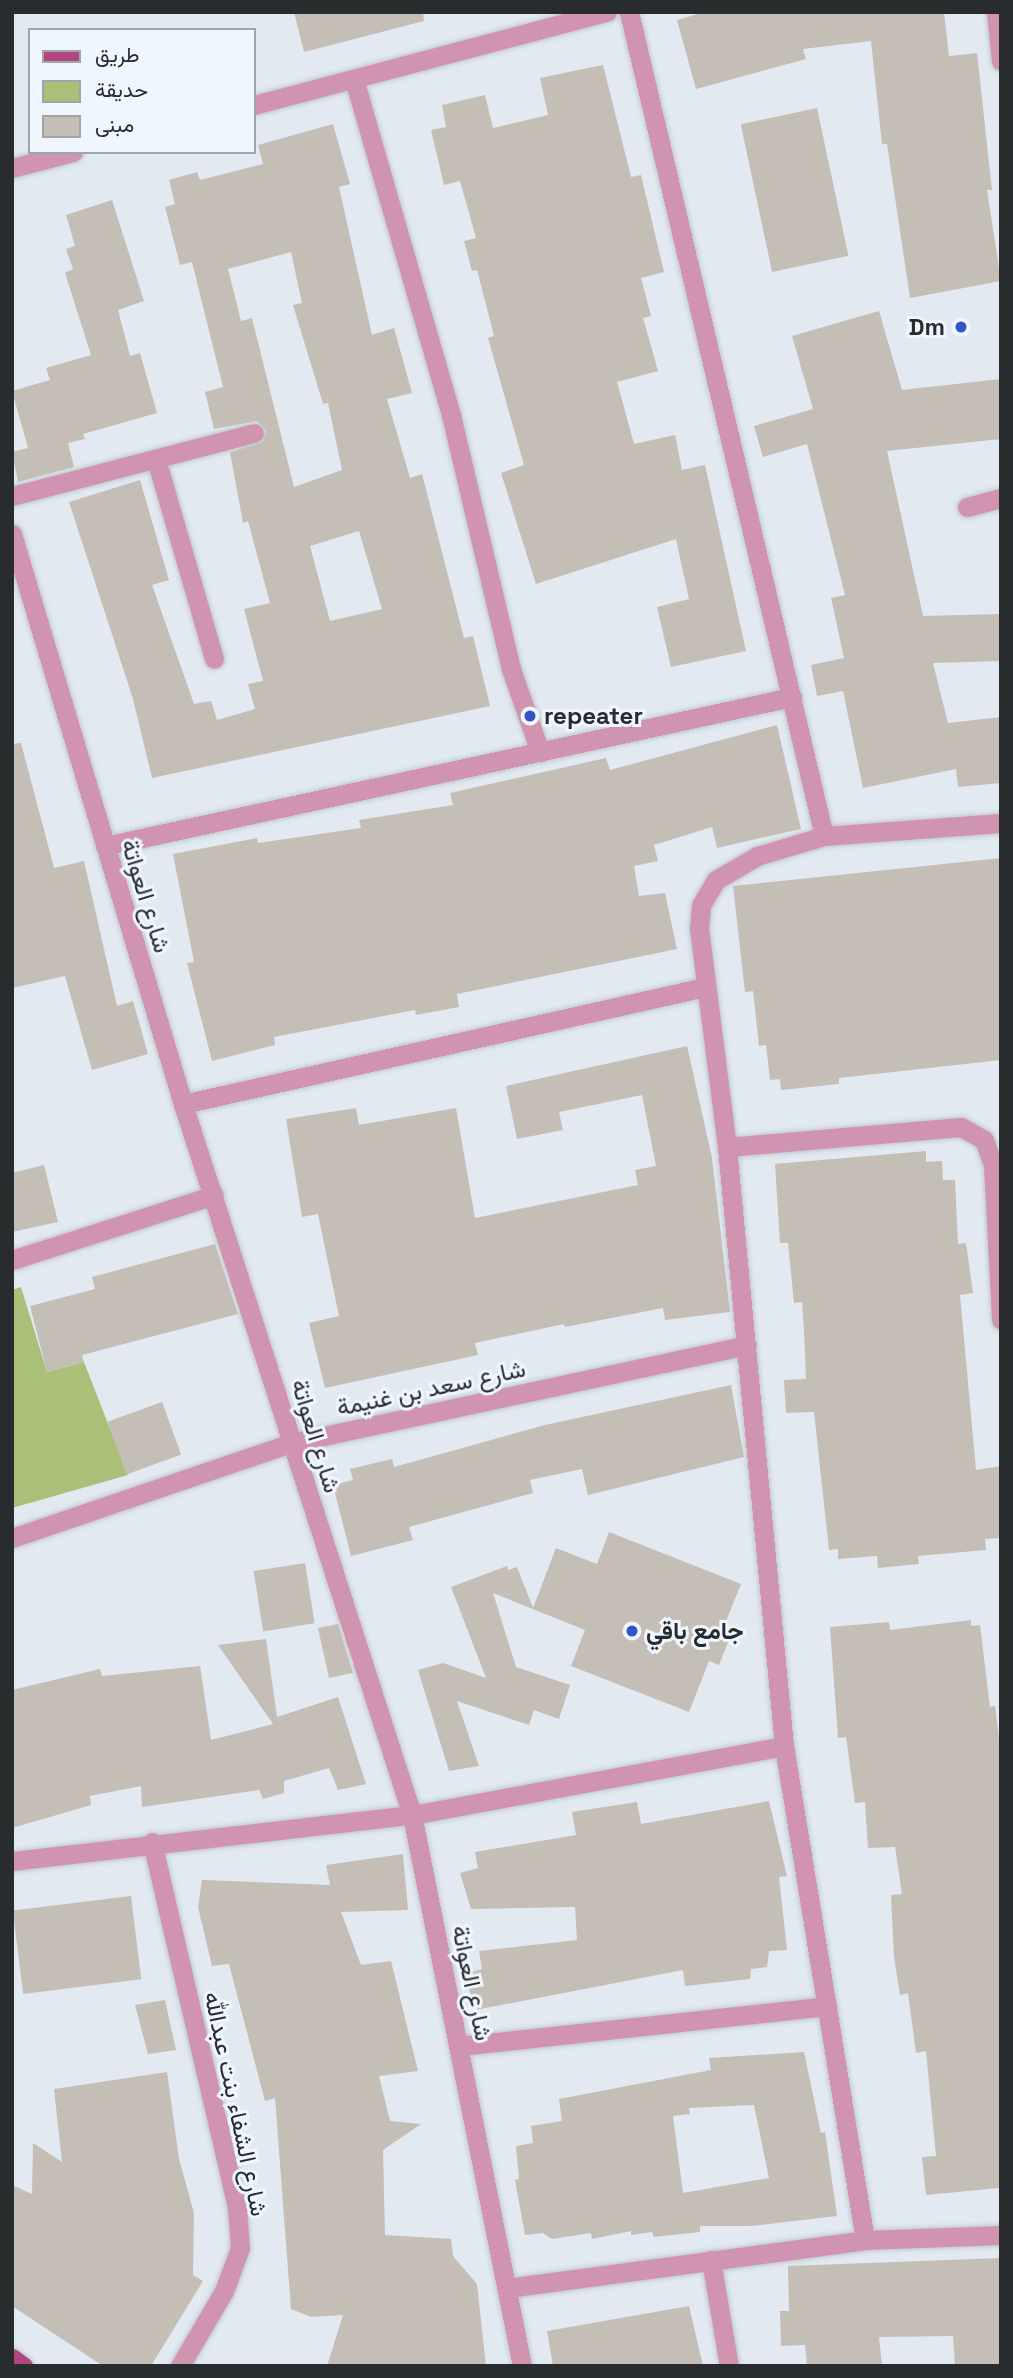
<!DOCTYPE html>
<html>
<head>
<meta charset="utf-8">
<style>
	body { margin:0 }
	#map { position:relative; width:1013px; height:2378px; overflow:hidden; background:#e2e9f0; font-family:"Space Grotesk",Vazirmatn,sans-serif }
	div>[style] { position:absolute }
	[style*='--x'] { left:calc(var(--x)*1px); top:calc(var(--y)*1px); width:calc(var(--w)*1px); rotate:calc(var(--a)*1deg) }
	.green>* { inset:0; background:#aabf78 }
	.building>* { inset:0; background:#c4beb7; transform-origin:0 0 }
	.roads { filter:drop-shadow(0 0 2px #c1c7cd) drop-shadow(0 0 2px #c1c7cd) }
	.minor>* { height:19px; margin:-9.5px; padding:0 9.5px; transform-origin:9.5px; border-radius:9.5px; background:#d094b0 }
	.primary>* { height:19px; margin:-9.5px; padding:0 9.5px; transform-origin:9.5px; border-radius:9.5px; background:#b24681 }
	.dots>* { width:19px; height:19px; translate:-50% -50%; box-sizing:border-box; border:4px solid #eff6fd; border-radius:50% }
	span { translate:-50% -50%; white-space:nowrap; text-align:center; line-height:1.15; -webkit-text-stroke:6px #eff6fd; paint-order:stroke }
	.poi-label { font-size:24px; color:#292c2e; font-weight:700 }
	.right { translate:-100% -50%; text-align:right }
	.left { translate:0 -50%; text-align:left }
	.street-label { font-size:24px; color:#292c2e }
	.frame { position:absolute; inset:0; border:14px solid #292c2e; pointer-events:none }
	.legend { position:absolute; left:28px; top:28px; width:228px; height:126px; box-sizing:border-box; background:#eff6fd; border:2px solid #a0a5aa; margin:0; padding:9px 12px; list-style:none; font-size:21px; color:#292c2e }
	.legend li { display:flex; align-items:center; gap:14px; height:35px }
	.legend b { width:35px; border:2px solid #a0a5aa }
</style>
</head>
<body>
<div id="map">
	<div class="green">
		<div style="clip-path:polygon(21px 1287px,47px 1372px,84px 1362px,128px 1475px,12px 1508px,12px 1290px)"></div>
	</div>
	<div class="building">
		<div style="clip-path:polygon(294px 12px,423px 12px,424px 21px,304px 52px)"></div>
		<div style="clip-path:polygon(705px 12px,944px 12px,949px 56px,977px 53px,992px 190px,987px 190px,1001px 281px,910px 298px,887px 144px,882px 144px,871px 41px,803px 49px,806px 59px,696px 89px,677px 20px)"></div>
		<div style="clip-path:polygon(603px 65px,631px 177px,641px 175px,664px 272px,641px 278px,651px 316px,643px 318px,658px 371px,617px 382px,634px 444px,675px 435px,682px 470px,705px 465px,746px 651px,671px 667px,657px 607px,689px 599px,676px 539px,536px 584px,501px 473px,524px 465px,488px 338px,494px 336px,477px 270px,472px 271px,464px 241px,476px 238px,460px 181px,444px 185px,431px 130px,446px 127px,442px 105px,485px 95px,493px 128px,548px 115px,540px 78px)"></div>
		<div style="left:817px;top:108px;width:151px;height:78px;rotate:78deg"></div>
		<div style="clip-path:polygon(evenodd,333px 124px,350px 184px,339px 187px,372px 335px,394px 328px,412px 393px,387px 399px,410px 478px,422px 474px,464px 638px,473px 636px,490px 706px,152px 778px,133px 699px,69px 502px,140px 480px,169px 580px,152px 585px,194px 704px,211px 701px,217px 720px,255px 709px,248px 684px,263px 681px,244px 609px,270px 603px,248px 521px,243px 523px,230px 452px,262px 442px,266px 431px,257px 421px,214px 429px,205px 392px,223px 387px,192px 262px,180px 265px,165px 207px,175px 204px,169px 180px,197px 172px,200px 180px,263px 164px,258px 145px,333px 124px,291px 252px,302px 303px,293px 305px,323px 404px,328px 403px,342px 470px,294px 487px,252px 318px,241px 321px,228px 269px,291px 252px,333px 124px,359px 531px,382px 609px,330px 621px,310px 546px,359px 531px)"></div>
		<div style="clip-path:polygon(112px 200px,144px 301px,118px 310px,130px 356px,140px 353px,157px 413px,83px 434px,85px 439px,68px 443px,74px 467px,18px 482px,12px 452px,28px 448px,12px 391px,50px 380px,46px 368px,91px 355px,65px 273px,73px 269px,66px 249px,75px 246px,66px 215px)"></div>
		<div style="clip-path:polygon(879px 311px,902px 390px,1001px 379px,1001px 439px,887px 451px,923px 616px,1001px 614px,1001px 661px,933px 663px,948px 723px,1001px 717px,1001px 783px,958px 787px,956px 769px,863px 788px,843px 691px,817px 696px,811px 665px,844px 658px,831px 598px,845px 595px,807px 444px,763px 457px,754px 426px,813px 409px,792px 336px)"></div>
		<div style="clip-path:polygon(777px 725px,801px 829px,717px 848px,712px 827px,654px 845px,658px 861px,634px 866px,639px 896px,665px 893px,677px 949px,457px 994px,459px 1007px,416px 1015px,415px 1010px,274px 1037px,275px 1045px,212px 1061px,187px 963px,194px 962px,173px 854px,257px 838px,258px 843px,361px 828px,359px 820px,453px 805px,450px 793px,606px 758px,610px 770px)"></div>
		<div style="clip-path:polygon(21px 743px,54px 868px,84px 861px,117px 1006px,133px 1001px,148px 1054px,92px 1070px,65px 976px,12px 988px,12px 744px)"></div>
		<div style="clip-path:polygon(1001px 858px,1001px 1060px,839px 1078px,839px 1084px,781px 1090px,780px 1079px,770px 1080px,766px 1045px,759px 1046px,753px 991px,745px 992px,733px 886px)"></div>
		<div style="clip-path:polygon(687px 1046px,712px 1158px,730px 1312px,665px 1320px,663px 1308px,565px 1327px,564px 1324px,475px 1343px,478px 1355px,325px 1388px,309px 1323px,339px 1316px,318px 1214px,302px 1217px,286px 1119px,356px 1108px,359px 1125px,456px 1108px,475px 1218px,638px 1185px,635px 1170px,656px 1166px,642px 1095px,559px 1112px,563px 1130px,517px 1139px,506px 1086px)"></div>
		<div style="clip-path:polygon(926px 1151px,926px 1162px,942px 1161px,943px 1180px,955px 1180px,958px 1244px,966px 1243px,973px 1293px,960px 1295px,976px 1470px,1001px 1466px,1001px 1538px,985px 1539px,986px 1550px,918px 1556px,919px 1564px,878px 1568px,877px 1556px,838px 1559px,838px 1549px,829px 1550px,814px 1412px,786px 1413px,784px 1380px,806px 1379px,804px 1330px,802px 1302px,794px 1303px,788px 1243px,780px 1243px,775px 1164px)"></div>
		<div style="clip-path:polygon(44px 1165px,58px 1222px,12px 1232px,12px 1173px)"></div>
		<div style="clip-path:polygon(215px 1244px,238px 1314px,82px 1355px,84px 1362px,47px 1372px,30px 1306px,95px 1289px,92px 1277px)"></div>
		<div style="clip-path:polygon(731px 1385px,744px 1457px,588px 1495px,582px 1469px,530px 1480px,533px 1493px,409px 1527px,413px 1540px,351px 1556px,333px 1485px,353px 1480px,350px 1469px,392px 1459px,394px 1467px,545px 1425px)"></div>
		<div style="left:162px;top:1402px;width:56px;height:58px;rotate:70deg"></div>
		<div style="clip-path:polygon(609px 1532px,741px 1584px,720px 1636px,729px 1640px,719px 1665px,709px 1661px,689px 1712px,571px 1666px,585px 1630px,493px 1593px,516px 1667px,570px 1685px,559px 1719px,534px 1710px,529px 1725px,457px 1701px,479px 1766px,449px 1771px,418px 1670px,443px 1663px,486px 1678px,451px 1587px,507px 1566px,508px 1570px,517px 1567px,533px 1608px,556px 1548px,597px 1564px)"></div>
		<div style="left:305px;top:1563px;width:61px;height:52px;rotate:81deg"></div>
		<div style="clip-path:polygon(971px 1620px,971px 1626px,980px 1625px,990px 1707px,995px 1706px,1001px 1753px,999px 2188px,926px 2195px,922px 2157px,936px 2156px,926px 2051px,916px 2053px,908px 1993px,900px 1995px,894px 1957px,891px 1895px,902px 1894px,895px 1847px,868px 1848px,865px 1802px,855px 1803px,846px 1737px,838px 1738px,830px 1627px,889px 1622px,890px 1630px)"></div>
		<div style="clip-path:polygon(338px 1624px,353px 1673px,329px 1678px,318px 1628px)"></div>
		<div style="clip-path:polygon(266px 1639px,277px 1717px,338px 1697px,366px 1784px,338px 1790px,329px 1768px,284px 1781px,284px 1793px,263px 1799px,259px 1790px,142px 1807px,141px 1786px,90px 1796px,91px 1805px,12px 1828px,12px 1690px,100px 1669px,102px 1676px,200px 1666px,211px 1740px,273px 1724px,218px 1645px)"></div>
		<div style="clip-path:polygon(769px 1801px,787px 1876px,779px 1877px,787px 1950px,769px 1951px,767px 1967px,751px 1969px,750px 1979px,685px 1986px,683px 1970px,475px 2010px,465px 1974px,482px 1969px,479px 1951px,577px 1940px,575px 1907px,471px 1909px,460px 1873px,478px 1868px,475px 1852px,576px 1835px,572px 1812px,637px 1802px,641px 1824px)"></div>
		<div style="clip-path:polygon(403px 1854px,408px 1910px,341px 1912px,361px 1965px,391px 1961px,418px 2071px,379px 2076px,390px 2121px,421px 2124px,383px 2150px,385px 2235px,451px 2239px,453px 2256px,477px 2284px,486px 2366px,327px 2366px,343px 2315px,311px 2317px,291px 2309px,275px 2098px,265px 2101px,229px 1964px,212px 1966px,198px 1907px,202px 1880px,330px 1885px,326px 1865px)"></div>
		<div style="left:131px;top:1896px;width:84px;height:119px;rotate:83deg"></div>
		<div style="clip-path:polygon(165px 2000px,176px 2050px,148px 2054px,135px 2005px)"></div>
		<div style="clip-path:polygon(evenodd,804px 2052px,821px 2133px,825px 2132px,837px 2216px,751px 2226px,700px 2226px,700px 2232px,654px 2237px,652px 2232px,631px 2235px,631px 2231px,592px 2239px,591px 2233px,552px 2239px,543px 2233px,525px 2235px,515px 2180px,519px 2179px,516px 2146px,533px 2143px,531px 2126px,562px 2121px,559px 2099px,711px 2070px,709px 2058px,804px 2052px,754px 2105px,769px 2178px,683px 2193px,673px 2116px,690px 2114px,689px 2108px,754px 2105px)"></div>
		<div style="clip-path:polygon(167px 2072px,179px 2159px,194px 2213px,193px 2275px,203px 2281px,151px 2366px,103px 2366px,12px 2306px,12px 2185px,32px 2194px,33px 2143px,62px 2162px,54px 2089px)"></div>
		<div style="clip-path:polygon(1001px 2258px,1001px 2366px,955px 2366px,953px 2336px,879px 2337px,882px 2366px,807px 2366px,805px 2345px,781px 2346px,780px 2311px,789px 2311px,788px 2266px)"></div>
		<div style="clip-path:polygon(689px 2306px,703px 2366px,553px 2366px,547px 2331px)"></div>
	</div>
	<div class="roads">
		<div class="minor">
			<div style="--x:629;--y:12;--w:847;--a:76.69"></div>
			<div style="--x:996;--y:12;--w:49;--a:84.2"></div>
			<div style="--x:354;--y:79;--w:350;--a:73.9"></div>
			<div style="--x:451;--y:415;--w:261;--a:76.7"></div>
			<div style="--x:511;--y:669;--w:88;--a:70.7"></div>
			<div style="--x:254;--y:105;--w:365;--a:-14.8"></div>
			<div style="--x:12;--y:168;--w:63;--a:-14.7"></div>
			<div style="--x:156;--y:459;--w:208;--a:73.8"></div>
			<div style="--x:12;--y:496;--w:250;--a:-14.6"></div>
			<div style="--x:967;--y:507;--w:35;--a:-15"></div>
			<div style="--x:12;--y:534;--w:595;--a:73.3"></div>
			<div style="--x:183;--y:1104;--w:747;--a:72.15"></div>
			<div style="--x:412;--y:1815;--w:562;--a:78.71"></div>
			<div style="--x:105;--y:846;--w:703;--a:-12.24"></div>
			<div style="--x:183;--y:1104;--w:535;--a:-12.63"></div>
			<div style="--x:727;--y:1147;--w:235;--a:-4.9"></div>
			<div style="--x:961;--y:1127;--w:26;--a:29"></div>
			<div style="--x:984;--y:1140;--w:27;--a:70"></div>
			<div style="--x:993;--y:1165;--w:155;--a:87"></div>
			<div style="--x:12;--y:1260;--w:212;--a:-17.8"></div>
			<div style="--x:12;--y:1538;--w:295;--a:-18.8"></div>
			<div style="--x:291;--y:1443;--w:466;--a:-12.1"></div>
			<div style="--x:152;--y:1842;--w:376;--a:76.9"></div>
			<div style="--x:237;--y:2208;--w:40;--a:85.7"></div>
			<div style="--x:240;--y:2248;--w:46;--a:110.4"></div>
			<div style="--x:224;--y:2291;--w:87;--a:120.4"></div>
			<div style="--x:12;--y:1861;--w:403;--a:-6.6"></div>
			<div style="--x:412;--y:1815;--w:378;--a:-10.5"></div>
			<div style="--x:460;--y:2046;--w:369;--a:-6.2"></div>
			<div style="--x:865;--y:2240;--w:501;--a:-99.31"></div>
			<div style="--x:784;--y:1746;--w:602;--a:-95.44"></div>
			<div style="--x:727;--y:1147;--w:220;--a:-97.3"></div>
			<div style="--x:699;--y:929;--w:24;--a:-85"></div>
			<div style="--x:701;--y:905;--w:29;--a:-59"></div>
			<div style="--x:716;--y:880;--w:48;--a:-30.3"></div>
			<div style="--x:757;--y:856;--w:70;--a:-16.6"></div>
			<div style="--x:824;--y:836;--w:177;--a:-4.2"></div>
			<div style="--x:711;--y:2260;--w:108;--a:80.4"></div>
			<div style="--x:507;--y:2288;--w:361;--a:-7.6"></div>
			<div style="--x:865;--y:2240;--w:136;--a:-2.1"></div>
		</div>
		<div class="primary">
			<div style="--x:12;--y:2358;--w:14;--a:36"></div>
		</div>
	</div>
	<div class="dots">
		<div style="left:961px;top:327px;background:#3453c4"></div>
		<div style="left:530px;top:716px;background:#3453c4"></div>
		<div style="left:632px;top:1631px;background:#3453c4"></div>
	</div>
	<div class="poi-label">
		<span class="right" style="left:945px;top:327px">Dm</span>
		<span class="left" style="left:544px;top:716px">repeater</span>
		<span class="left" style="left:646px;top:1631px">جامع باقي</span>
	</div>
	<div class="street-label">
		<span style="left:146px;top:896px;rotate:73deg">شارع العواتة</span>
		<span style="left:431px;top:1388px;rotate:-12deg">شارع سعد بن غنيمة</span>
		<span style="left:316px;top:1436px;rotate:73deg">شارع العواتة</span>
		<span style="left:472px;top:1983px;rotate:78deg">شارع العواتة</span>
		<span style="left:236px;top:2104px;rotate:78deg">شارع الشفاء بنت عبدالله</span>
	</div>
	<div class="frame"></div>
	<ul class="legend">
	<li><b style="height:9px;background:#b24681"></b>طريق</li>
	<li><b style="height:19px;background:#aabf78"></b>حديقة</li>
	<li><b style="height:19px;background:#c4beb7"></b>مبنى</li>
	</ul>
</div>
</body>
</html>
